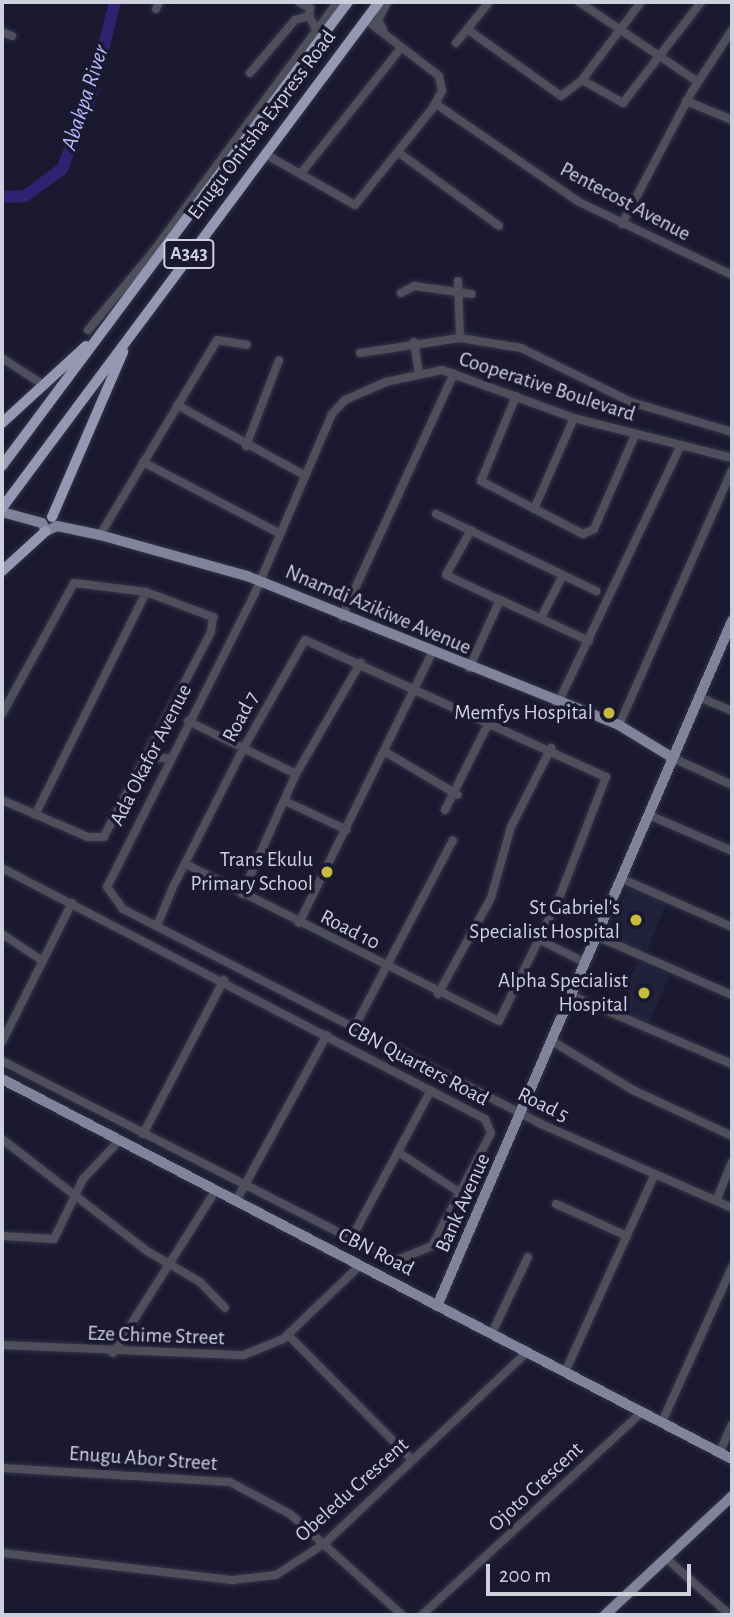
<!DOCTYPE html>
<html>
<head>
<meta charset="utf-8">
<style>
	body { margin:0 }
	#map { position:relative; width:734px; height:1617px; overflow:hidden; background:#1a192f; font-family:"Alegreya Sans",sans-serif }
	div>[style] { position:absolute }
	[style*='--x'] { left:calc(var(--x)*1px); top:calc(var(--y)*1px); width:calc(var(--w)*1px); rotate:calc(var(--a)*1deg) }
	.built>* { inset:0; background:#22213c; transform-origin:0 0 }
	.river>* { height:12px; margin:-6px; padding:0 6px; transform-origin:6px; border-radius:6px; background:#2f2271 }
	.roads { filter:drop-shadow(0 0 2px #333348) drop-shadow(0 0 2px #333348) }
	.minor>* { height:8px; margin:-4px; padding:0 4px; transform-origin:4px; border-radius:4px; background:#4f4f5b }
	.major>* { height:10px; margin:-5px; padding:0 5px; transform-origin:5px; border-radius:5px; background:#82839a }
	.highway>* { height:10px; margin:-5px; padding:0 5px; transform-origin:5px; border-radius:5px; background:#9697b3 }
	.dots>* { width:19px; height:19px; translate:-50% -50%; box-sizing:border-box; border:4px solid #1a192f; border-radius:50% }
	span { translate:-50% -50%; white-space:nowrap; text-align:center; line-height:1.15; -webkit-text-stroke:7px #1a192f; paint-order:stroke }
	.shield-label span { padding:2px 5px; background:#1a192f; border:2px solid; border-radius:5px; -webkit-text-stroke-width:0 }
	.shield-label { font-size:19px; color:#cfd0de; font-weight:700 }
	.street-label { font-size:21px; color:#cfd0de }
	.poi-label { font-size:21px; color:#cfd0de }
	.right { translate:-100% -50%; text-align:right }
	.water-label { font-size:23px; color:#b9b9fd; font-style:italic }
	.frame { position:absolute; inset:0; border:4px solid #cfd0de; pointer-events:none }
	.scale { position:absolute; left:486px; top:1564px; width:205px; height:32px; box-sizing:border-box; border:4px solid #cfd0de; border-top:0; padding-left:9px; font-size:21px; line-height:24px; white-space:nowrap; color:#cfd0de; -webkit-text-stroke:5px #1a192f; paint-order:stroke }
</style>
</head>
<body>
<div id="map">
	<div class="built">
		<div style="left:627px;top:888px;width:42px;height:51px;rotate:22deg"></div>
		<div style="left:638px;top:961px;width:35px;height:55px;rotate:24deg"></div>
	</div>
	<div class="river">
		<div style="--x:2;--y:197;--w:23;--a:-2"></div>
		<div style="--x:25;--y:196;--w:46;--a:-36.1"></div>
		<div style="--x:62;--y:169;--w:82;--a:-68.5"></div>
		<div style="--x:92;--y:93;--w:94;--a:-75.8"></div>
	</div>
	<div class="roads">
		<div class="minor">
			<div style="--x:299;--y:2;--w:13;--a:29"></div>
			<div style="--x:310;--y:8;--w:8;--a:97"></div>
			<div style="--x:579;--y:2;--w:143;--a:33.9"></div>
			<div style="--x:156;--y:9;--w:8;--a:-67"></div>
			<div style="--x:383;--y:29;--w:10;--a:-119"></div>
			<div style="--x:378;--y:20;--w:20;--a:-63"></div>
			<div style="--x:467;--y:29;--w:115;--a:35.5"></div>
			<div style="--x:561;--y:96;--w:26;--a:-37"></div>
			<div style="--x:582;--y:80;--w:98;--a:-52.9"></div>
			<div style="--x:2;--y:32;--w:11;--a:22"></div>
			<div style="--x:456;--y:43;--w:53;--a:-51.2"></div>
			<div style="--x:250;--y:73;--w:70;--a:-49.7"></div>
			<div style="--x:295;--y:20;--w:15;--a:-16"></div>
			<div style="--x:309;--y:16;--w:17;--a:62"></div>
			<div style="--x:582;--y:80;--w:47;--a:29.3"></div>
			<div style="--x:623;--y:103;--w:128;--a:-52.3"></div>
			<div style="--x:686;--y:101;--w:50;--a:22.4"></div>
			<div style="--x:436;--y:104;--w:173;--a:34.4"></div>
			<div style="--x:579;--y:202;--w:170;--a:25.5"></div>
			<div style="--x:398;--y:152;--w:125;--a:36.2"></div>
			<div style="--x:265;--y:154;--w:103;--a:29.5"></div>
			<div style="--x:355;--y:205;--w:123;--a:-51.3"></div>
			<div style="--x:432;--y:109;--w:21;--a:-61"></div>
			<div style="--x:442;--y:91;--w:15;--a:-101"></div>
			<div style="--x:439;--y:76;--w:93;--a:-142.4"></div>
			<div style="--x:302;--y:172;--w:159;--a:-51.4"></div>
			<div style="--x:622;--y:224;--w:148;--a:-62.2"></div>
			<div style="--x:691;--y:93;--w:75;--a:-56.9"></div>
			<div style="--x:401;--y:293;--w:15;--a:-28"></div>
			<div style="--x:414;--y:286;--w:58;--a:8"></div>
			<div style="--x:88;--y:330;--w:102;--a:-50.2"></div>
			<div style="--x:153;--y:252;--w:310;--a:-53.6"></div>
			<div style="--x:460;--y:338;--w:62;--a:9.3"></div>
			<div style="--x:521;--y:348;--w:123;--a:26.1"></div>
			<div style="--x:631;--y:402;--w:105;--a:16.5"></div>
			<div style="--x:414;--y:342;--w:32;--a:81"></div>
			<div style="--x:360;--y:353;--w:101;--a:-8.5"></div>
			<div style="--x:460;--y:338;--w:57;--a:-92"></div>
			<div style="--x:2;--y:358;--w:51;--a:33.1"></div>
			<div style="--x:516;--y:396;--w:92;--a:112.4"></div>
			<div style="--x:481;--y:481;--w:115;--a:27.5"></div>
			<div style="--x:583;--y:534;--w:12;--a:-24"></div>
			<div style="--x:594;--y:529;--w:103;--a:-66.4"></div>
			<div style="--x:177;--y:405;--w:145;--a:28.9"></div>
			<div style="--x:246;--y:446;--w:92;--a:-69"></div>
			<div style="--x:732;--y:458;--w:163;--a:-165.8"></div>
			<div style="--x:574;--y:418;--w:140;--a:-160"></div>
			<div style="--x:442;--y:370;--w:57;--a:167.9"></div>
			<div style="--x:386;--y:382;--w:45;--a:156.3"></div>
			<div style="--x:345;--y:400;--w:19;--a:133"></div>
			<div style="--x:332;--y:414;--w:195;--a:113.3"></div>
			<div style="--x:255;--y:593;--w:329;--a:116.7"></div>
			<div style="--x:107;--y:887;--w:27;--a:54"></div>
			<div style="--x:123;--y:909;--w:470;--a:27.2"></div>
			<div style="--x:541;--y:1124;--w:209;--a:23.7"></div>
			<div style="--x:143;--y:462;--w:153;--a:27.6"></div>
			<div style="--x:534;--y:509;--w:99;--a:-66.3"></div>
			<div style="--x:436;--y:514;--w:178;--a:25.7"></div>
			<div style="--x:471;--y:530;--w:51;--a:119.1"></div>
			<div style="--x:446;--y:575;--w:59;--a:25.3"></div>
			<div style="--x:100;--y:535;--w:227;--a:-59"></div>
			<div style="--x:217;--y:340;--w:30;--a:9"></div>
			<div style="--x:342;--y:617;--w:268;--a:-65.3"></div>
			<div style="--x:541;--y:618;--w:48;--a:-62.9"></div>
			<div style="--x:469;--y:668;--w:75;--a:-65.5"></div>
			<div style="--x:500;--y:600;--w:98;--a:24.7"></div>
			<div style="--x:699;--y:697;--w:36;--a:23"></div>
			<div style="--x:557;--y:705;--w:288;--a:-64.5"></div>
			<div style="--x:2;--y:714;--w:149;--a:-61.2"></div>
			<div style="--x:74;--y:583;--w:73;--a:7.1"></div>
			<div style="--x:146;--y:592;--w:72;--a:20.5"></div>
			<div style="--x:213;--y:617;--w:15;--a:98"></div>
			<div style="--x:211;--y:632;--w:231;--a:117.6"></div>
			<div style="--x:104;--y:837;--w:16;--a:180"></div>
			<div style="--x:88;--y:837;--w:94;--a:-156.7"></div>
			<div style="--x:188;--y:721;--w:120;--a:26.1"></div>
			<div style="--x:619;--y:725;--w:279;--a:-66.1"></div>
			<div style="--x:387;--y:753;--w:82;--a:30.6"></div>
			<div style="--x:143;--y:758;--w:24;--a:0"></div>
			<div style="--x:673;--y:758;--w:65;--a:24.6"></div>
			<div style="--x:285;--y:801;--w:68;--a:25.1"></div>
			<div style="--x:445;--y:810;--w:101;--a:-63.4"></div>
			<div style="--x:35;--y:815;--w:249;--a:-63.5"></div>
			<div style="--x:649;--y:815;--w:90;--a:23.4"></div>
			<div style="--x:2;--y:868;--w:544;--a:27.46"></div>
			<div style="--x:485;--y:1119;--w:15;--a:67"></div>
			<div style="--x:491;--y:1133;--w:127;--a:117.6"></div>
			<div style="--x:432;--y:1246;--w:40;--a:158"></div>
			<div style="--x:395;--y:1261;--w:441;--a:-153"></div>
			<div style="--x:620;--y:878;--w:122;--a:23.6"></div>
			<div style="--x:242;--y:894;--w:132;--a:-65.8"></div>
			<div style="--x:296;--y:774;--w:129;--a:-59.9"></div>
			<div style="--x:299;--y:923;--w:301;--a:-63.8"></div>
			<div style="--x:157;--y:926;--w:40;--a:-68"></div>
			<div style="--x:172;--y:889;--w:157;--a:-63.1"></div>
			<div style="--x:243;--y:749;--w:125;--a:-60.4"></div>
			<div style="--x:305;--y:640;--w:331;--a:24.5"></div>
			<div style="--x:606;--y:777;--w:130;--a:111.2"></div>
			<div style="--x:559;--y:898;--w:137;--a:116"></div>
			<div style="--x:499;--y:1021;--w:350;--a:-153.4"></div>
			<div style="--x:2;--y:934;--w:49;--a:33.4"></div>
			<div style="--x:594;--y:935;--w:150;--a:23.5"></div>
			<div style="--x:540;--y:940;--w:47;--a:26.6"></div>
			<div style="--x:438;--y:994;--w:110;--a:-61.1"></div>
			<div style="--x:491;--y:898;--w:74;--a:-74.3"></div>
			<div style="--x:511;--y:827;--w:89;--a:-63.1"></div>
			<div style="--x:570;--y:995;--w:176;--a:23.1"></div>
			<div style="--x:354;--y:1028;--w:212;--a:-62.2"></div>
			<div style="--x:552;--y:1041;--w:95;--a:31.2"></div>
			<div style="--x:633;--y:1090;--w:109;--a:24.9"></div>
			<div style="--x:2;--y:1042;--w:156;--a:-63.3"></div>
			<div style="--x:143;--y:1134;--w:174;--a:-62.3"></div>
			<div style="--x:2;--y:1139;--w:183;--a:37.7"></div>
			<div style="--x:147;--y:1251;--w:61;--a:30.3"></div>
			<div style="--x:200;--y:1282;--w:36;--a:46"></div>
			<div style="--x:398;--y:1152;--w:77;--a:33.3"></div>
			<div style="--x:236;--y:1201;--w:189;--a:-61.3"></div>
			<div style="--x:716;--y:1201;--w:42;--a:-67.7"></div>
			<div style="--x:556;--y:1204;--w:78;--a:24.3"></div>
			<div style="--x:2;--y:1236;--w:52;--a:3.3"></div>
			<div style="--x:54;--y:1239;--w:67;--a:-64.2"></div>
			<div style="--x:83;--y:1179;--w:54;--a:-46.5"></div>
			<div style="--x:350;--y:1241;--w:171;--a:-61.8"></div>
			<div style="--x:492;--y:1333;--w:84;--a:-64.7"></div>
			<div style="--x:288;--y:1335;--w:176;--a:45.2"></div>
			<div style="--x:2;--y:1345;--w:242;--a:2.4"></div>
			<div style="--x:244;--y:1355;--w:42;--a:-22.3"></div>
			<div style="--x:283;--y:1339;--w:105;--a:-43.8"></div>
			<div style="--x:113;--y:1353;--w:193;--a:-57.7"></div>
			<div style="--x:565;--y:1372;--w:215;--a:-65.6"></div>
			<div style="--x:662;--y:1422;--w:170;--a:-65.7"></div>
			<div style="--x:720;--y:1452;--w:30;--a:-67"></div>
			<div style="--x:2;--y:1468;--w:228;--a:3.5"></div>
			<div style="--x:230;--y:1482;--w:68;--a:28.1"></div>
			<div style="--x:290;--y:1514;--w:151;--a:42"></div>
			<div style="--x:2;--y:1553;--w:233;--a:6.7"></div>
			<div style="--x:233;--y:1580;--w:43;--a:-6.6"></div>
			<div style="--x:276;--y:1575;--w:59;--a:-33.1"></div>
			<div style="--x:325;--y:1543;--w:278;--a:-43.4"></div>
			<div style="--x:666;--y:1558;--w:86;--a:41.7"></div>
			<div style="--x:422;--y:1615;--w:299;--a:-42.7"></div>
		</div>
		<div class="major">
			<div style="--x:2;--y:512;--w:41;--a:15.4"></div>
			<div style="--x:42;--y:523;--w:9;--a:63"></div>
			<div style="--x:46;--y:531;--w:12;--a:-24"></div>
			<div style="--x:57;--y:526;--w:44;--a:11.8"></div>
			<div style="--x:100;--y:535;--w:153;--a:15.6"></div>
			<div style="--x:247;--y:576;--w:401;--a:21.8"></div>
			<div style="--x:619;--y:725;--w:63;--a:31.4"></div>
			<div style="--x:2;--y:1079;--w:823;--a:27.5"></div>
			<div style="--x:437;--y:1306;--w:746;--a:-66.7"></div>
			<div style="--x:605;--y:1615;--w:174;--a:-43.1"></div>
		</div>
		<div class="highway">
			<div style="--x:2;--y:423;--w:114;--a:-42.5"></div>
			<div style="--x:2;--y:466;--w:579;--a:-53.29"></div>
			<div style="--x:2;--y:508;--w:631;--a:-53.31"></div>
			<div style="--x:52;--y:517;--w:180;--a:-66.7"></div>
			<div style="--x:2;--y:571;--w:59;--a:-42.3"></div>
		</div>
	</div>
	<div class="dots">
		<div style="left:609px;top:713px;background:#c6bb3c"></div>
		<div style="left:327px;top:872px;background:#c6bb3c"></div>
		<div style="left:636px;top:920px;background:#c6bb3c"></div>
		<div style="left:644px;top:993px;background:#c6bb3c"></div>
	</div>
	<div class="shield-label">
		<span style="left:189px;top:254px">A343</span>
	</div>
	<div class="street-label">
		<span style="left:262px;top:125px;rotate:-53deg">Enugu Onitsha Express Road</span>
		<span style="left:625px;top:202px;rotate:28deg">Pentecost Avenue</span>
		<span style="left:547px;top:387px;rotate:18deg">Cooperative Boulevard</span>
		<span style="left:378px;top:610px;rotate:23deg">Nnamdi Azikiwe Avenue</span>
		<span style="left:241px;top:717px;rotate:-62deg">Road 7</span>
		<span style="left:151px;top:755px;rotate:-63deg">Ada Okafor Avenue</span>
		<span style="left:350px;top:930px;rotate:27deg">Road 10</span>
		<span style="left:418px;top:1064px;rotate:28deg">CBN Quarters Road</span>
		<span style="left:543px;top:1105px;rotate:26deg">Road 5</span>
		<span style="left:463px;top:1203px;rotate:-66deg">Bank Avenue</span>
		<span style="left:376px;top:1252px;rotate:27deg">CBN Road</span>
		<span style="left:156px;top:1336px;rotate:2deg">Eze Chime Street</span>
		<span style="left:143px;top:1459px;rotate:4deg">Enugu Abor Street</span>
		<span style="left:536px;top:1487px;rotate:-43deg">Ojoto Crescent</span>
		<span style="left:352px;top:1490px;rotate:-42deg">Obeledu Crescent</span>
	</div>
	<div class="poi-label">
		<span class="right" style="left:593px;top:713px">Memfys Hospital</span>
		<span class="right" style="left:313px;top:872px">Trans Ekulu<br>Primary School</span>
		<span class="right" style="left:620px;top:920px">St Gabriel's<br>Specialist Hospital</span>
		<span class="right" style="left:628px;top:993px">Alpha Specialist<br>Hospital</span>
	</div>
	<div class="water-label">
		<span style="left:86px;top:98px;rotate:-72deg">Abakpa River</span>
	</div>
	<div class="frame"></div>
	<div class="scale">200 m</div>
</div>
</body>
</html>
